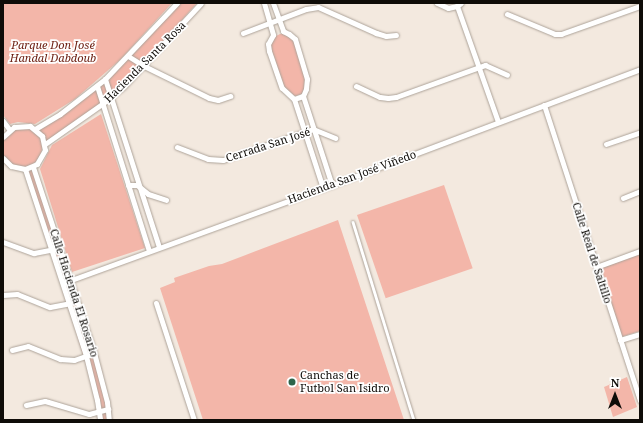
<!DOCTYPE html>
<html>
<head>
<meta charset="utf-8">
<style>
	body { margin:0 }
	#map { position:relative; width:643px; height:423px; overflow:hidden; background:#f3e9df; font-family:"Noto Serif",serif }
	div>[style] { position:absolute }
	[style*='--x'] { left:calc(var(--x)*1px); top:calc(var(--y)*1px); width:calc(var(--w)*1px); rotate:calc(var(--a)*1deg) }
	.green>* { inset:0; background:#f3b6a9; transform-origin:0 0 }
	.round { border-radius:50% }
	.roads { filter:drop-shadow(0 0 1px #ada399) drop-shadow(0 0 1px #ada399) }
	.service>* { height:2.5px; margin:-1.25px; padding:0 1.25px; transform-origin:1.25px; border-radius:1.25px; background:#fff }
	.minor>* { height:5px; margin:-2.5px; padding:0 2.5px; transform-origin:2.5px; border-radius:2.5px; background:#fff }
	.dots>* { width:11px; height:11px; translate:-50% -50%; box-sizing:border-box; border:2px solid #fff; border-radius:50% }
	span { translate:-50% -50%; white-space:nowrap; text-align:center; line-height:1.15; -webkit-text-stroke:3.5px #fff; paint-order:stroke }
	.park-label { font-size:11px; color:#6e2114; font-style:italic }
	.street-label { font-size:11px; color:#0f0c08 }
	.poi-label { font-size:11px; color:#0f0c08 }
	.left { translate:0 -50%; text-align:left }
	.frame { position:absolute; inset:0; border:4px solid #0f0c08; pointer-events:none }
	.north { position:absolute; left:595px; top:375px; width:40px; height:40px; -webkit-text-stroke:3px #fff; paint-order:stroke; rotate:0deg; font-size:11px; font-weight:700; line-height:16px; text-align:center; color:#0f0c08 }
	.north::after { content:''; display:block; margin:auto; width:14px; height:18px; background:#0f0c08; clip-path:polygon(50% 0,100% 100%,50% 72%,0 100%) }
</style>
</head>
<body>
<div id="map">
	<div class="green">
		<div style="clip-path:polygon(3px 3px,172px 3px,121px 59px,75px 99px,35px 124px,18px 122px,10px 124px,3px 115px)"></div>
		<div style="clip-path:polygon(179px 3px,197px 3px,141px 66px,112px 93px,100px 104px,45px 142px,39px 130px,95px 90px,107px 79px)"></div>
		<div style="clip-path:polygon(280px 34px,283px 34px,293px 39px,305px 72px,304px 89px,302px 94px,296px 96px,290px 94px,283px 87px,269px 51px,269px 43px,274px 37px)"></div>
		<div style="clip-path:polygon(101px 114px,145px 248px,72px 272px,40px 169px,52px 145px)"></div>
		<div class="round" style="left:2px;top:127px;width:40px;height:40px"></div>
		<div style="clip-path:polygon(32px 169px,92px 351px,105px 402px,107px 420px,101px 420px,101px 414px,27px 171px)"></div>
		<div style="left:444px;top:185px;width:88px;height:92px;rotate:71deg"></div>
		<div style="clip-path:polygon(338px 220px,404px 420px,203px 420px,160px 288px,175px 282px,174px 278px,209px 266px,222px 264px)"></div>
		<div style="clip-path:polygon(640px 254px,640px 331px,621px 337px,598px 269px)"></div>
		<div style="clip-path:polygon(627px 377px,637px 407px,613px 417px,604px 387px)"></div>
	</div>
	<div class="roads">
		<div class="service">
			<div style="--x:353;--y:222;--w:207;--a:72.9"></div>
		</div>
		<div class="minor">
			<div style="--x:264;--y:3;--w:33;--a:74"></div>
			<div style="--x:273;--y:3;--w:30;--a:70"></div>
			<div style="--x:437;--y:3;--w:12;--a:24"></div>
			<div style="--x:448;--y:8;--w:9;--a:-13"></div>
			<div style="--x:457;--y:6;--w:5;--a:-37"></div>
			<div style="--x:457;--y:6;--w:123;--a:70.5"></div>
			<div style="--x:507;--y:14;--w:52;--a:22.6"></div>
			<div style="--x:555;--y:34;--w:6;--a:0"></div>
			<div style="--x:561;--y:34;--w:84;--a:-19.5"></div>
			<div style="--x:283;--y:31;--w:7;--a:27"></div>
			<div style="--x:289;--y:34;--w:8;--a:40"></div>
			<div style="--x:295;--y:39;--w:42;--a:73.3"></div>
			<div style="--x:307;--y:79;--w:10;--a:96"></div>
			<div style="--x:306;--y:89;--w:8;--a:113"></div>
			<div style="--x:303;--y:96;--w:9;--a:162"></div>
			<div style="--x:243;--y:33;--w:67;--a:-20.9"></div>
			<div style="--x:306;--y:9;--w:12;--a:-9"></div>
			<div style="--x:318;--y:7;--w:64;--a:24.1"></div>
			<div style="--x:376;--y:33;--w:10;--a:17"></div>
			<div style="--x:386;--y:36;--w:10;--a:-6"></div>
			<div style="--x:273;--y:35;--w:10;--a:119"></div>
			<div style="--x:268;--y:44;--w:7;--a:82"></div>
			<div style="--x:269;--y:51;--w:39;--a:71"></div>
			<div style="--x:282;--y:88;--w:16;--a:43"></div>
			<div style="--x:294;--y:99;--w:94;--a:72"></div>
			<div style="--x:128;--y:56;--w:19;--a:32"></div>
			<div style="--x:144;--y:66;--w:72;--a:26.2"></div>
			<div style="--x:209;--y:98;--w:9;--a:13"></div>
			<div style="--x:218;--y:100;--w:13;--a:-18"></div>
			<div style="--x:105;--y:79;--w:176;--a:72.2"></div>
			<div style="--x:97;--y:86;--w:173;--a:72.5"></div>
			<div style="--x:356;--y:86;--w:26;--a:25"></div>
			<div style="--x:380;--y:97;--w:8;--a:7"></div>
			<div style="--x:388;--y:98;--w:8;--a:-7"></div>
			<div style="--x:396;--y:97;--w:95;--a:-19.8"></div>
			<div style="--x:485;--y:65;--w:24;--a:24"></div>
			<div style="--x:303;--y:96;--w:94;--a:72"></div>
			<div style="--x:544;--y:105;--w:311;--a:72"></div>
			<div style="--x:3;--y:121;--w:10;--a:53"></div>
			<div style="--x:35;--y:129;--w:29;--a:-31"></div>
			<div style="--x:60;--y:114;--w:57;--a:-37.9"></div>
			<div style="--x:105;--y:79;--w:105;--a:-46.5"></div>
			<div style="--x:3;--y:137;--w:15;--a:-42"></div>
			<div style="--x:14;--y:127;--w:16;--a:-4"></div>
			<div style="--x:30;--y:126;--w:16;--a:40"></div>
			<div style="--x:42;--y:136;--w:14;--a:78"></div>
			<div style="--x:45;--y:150;--w:16;--a:120"></div>
			<div style="--x:37;--y:164;--w:13;--a:157"></div>
			<div style="--x:25;--y:169;--w:14;--a:-168"></div>
			<div style="--x:11;--y:166;--w:11;--a:-135"></div>
			<div style="--x:45;--y:144;--w:70;--a:-35.1"></div>
			<div style="--x:102;--y:104;--w:28;--a:-39"></div>
			<div style="--x:124;--y:86;--w:113;--a:-47.1"></div>
			<div style="--x:606;--y:144;--w:36;--a:-19"></div>
			<div style="--x:177;--y:147;--w:33;--a:21"></div>
			<div style="--x:208;--y:159;--w:15;--a:4"></div>
			<div style="--x:223;--y:160;--w:95;--a:-19"></div>
			<div style="--x:313;--y:129;--w:24;--a:22"></div>
			<div style="--x:33;--y:167;--w:192;--a:71.8"></div>
			<div style="--x:93;--y:349;--w:55;--a:75.2"></div>
			<div style="--x:107;--y:402;--w:18;--a:84"></div>
			<div style="--x:25;--y:169;--w:197;--a:71.9"></div>
			<div style="--x:86;--y:356;--w:45;--a:76"></div>
			<div style="--x:97;--y:400;--w:20;--a:81"></div>
			<div style="--x:128;--y:185;--w:9;--a:0"></div>
			<div style="--x:137;--y:185;--w:14;--a:39"></div>
			<div style="--x:148;--y:194;--w:19;--a:18"></div>
			<div style="--x:623;--y:198;--w:18;--a:-22"></div>
			<div style="--x:3;--y:242;--w:33;--a:20"></div>
			<div style="--x:34;--y:253;--w:21;--a:-11"></div>
			<div style="--x:596;--y:267;--w:47;--a:-20"></div>
			<div style="--x:63;--y:283;--w:286;--a:-20"></div>
			<div style="--x:332;--y:185;--w:329;--a:-20.6"></div>
			<div style="--x:3;--y:295;--w:14;--a:-4"></div>
			<div style="--x:17;--y:294;--w:35;--a:22"></div>
			<div style="--x:50;--y:307;--w:20;--a:-11"></div>
			<div style="--x:156;--y:303;--w:123;--a:72"></div>
			<div style="--x:620;--y:340;--w:21;--a:-17"></div>
			<div style="--x:12;--y:350;--w:16;--a:-14"></div>
			<div style="--x:28;--y:346;--w:35;--a:22"></div>
			<div style="--x:60;--y:359;--w:14;--a:4"></div>
			<div style="--x:74;--y:360;--w:21;--a:-19"></div>
			<div style="--x:26;--y:405;--w:19;--a:-12"></div>
			<div style="--x:45;--y:401;--w:46;--a:16.5"></div>
			<div style="--x:89;--y:414;--w:20;--a:-15"></div>
		</div>
	</div>
	<div class="dots">
		<div style="left:292px;top:382px;background:#2e644a"></div>
	</div>
	<div class="park-label">
		<span style="left:53px;top:52px">Parque Don José<br>Handal Dabdoub</span>
	</div>
	<div class="street-label">
		<span style="left:145px;top:62px;rotate:-45deg">Hacienda Santa Rosa</span>
		<span style="left:268px;top:145px;rotate:-18deg">Cerrada San José</span>
		<span style="left:352px;top:177px;rotate:-20deg">Hacienda San José Viñedo</span>
		<span style="left:592px;top:253px;rotate:72deg">Calle Real de Saltillo</span>
		<span style="left:74px;top:293px;rotate:72deg">Calle Hacienda El Rosario</span>
	</div>
	<div class="poi-label">
		<span class="left" style="left:300px;top:382px">Canchas de<br>Futbol San Isidro</span>
	</div>
	<div class="frame"></div>
	<div class="north">N</div>
</div>
</body>
</html>
